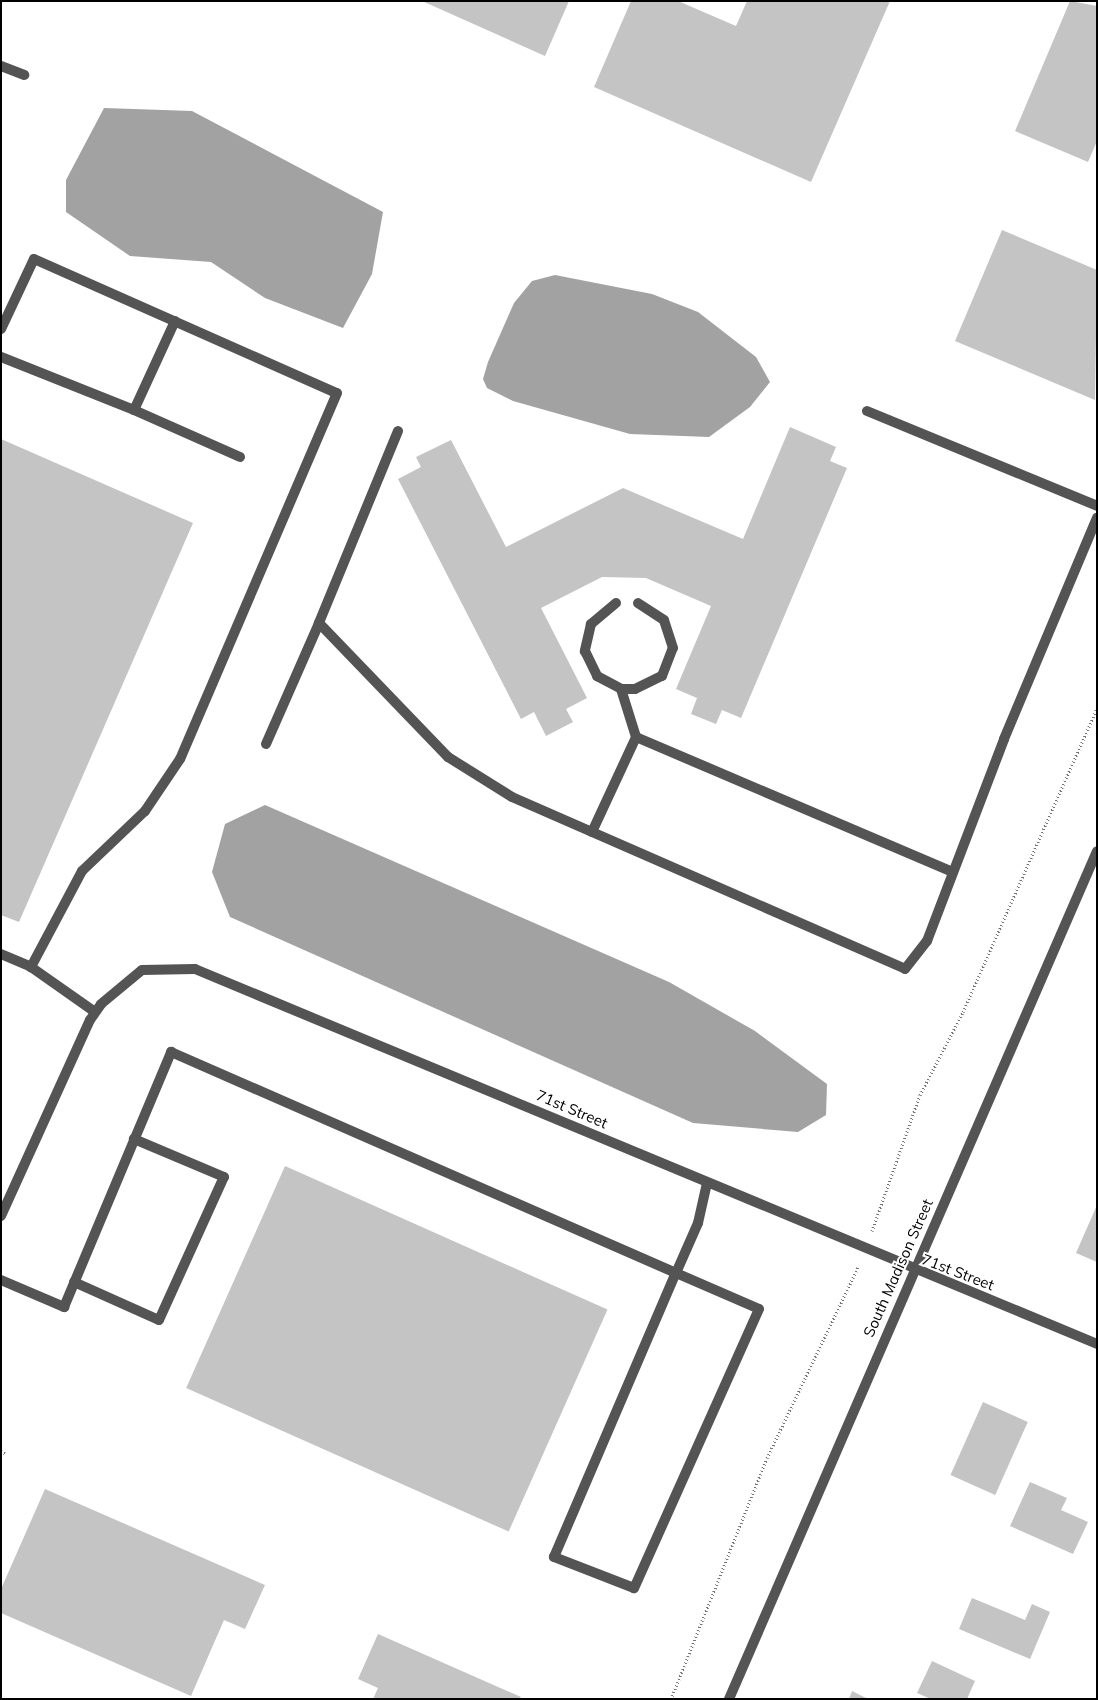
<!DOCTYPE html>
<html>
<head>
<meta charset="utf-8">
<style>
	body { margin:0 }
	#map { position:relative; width:1098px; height:1700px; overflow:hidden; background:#fff; font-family:Mulish,sans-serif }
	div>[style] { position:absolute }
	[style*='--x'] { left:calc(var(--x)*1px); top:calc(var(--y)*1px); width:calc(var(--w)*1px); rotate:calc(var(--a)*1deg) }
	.water>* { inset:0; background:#a2a2a2 }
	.building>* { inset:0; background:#c4c4c4; transform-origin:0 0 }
	.path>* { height:3px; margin-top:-1.5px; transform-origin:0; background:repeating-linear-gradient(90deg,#767676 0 1px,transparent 0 3.5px) }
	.service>* { height:10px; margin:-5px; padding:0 5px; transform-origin:5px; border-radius:5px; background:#545454 }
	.minor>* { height:10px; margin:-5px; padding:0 5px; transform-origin:5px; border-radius:5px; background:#545454 }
	.tertiary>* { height:10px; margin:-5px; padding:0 5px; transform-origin:5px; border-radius:5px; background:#545454 }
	span { translate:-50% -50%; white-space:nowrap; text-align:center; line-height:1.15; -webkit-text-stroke:4px #fff; paint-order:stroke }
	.street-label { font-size:15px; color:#000 }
	.frame { position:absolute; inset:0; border:2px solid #000; pointer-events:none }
</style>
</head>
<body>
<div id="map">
	<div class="water">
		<div style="clip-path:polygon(104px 108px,192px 111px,383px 212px,372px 274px,343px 328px,265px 298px,211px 262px,130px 256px,66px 212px,66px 180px)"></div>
		<div style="clip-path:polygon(555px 275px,652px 294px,698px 312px,756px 357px,770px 382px,750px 407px,709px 437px,630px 434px,513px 401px,487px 388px,483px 379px,488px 362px,514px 303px,532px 281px)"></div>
		<div style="clip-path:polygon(265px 805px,669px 982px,755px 1031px,827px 1084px,826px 1115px,798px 1132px,693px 1123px,230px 917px,212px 872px,225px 824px)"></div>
	</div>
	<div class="building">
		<div style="clip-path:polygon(422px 1px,569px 1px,545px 56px)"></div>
		<div style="clip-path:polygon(631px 1px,678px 1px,736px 26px,747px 1px,890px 1px,811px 182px,594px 87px)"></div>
		<div style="clip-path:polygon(1070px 1px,1097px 6px,1097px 141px,1088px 162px,1015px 131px)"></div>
		<div style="clip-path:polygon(1002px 230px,1097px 270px,1095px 400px,955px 341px)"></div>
		<div style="clip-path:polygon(790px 427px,836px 447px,830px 461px,847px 468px,741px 718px,722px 710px,716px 724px,691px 714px,697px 698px,676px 689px,711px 606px,646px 578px,602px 577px,541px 608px,587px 698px,566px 709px,573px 722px,546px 736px,534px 712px,521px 719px,398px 479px,421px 467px,416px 457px,451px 440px,506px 547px,623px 488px,743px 539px)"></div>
		<div style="clip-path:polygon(1px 439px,193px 523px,19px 922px,1px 915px)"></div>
		<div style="left:285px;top:1166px;width:353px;height:243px;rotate:24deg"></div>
		<div style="clip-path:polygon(1097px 1205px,1097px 1262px,1076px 1253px)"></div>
		<div style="left:983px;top:1402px;width:49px;height:80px;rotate:24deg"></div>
		<div style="clip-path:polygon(1030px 1482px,1067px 1498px,1061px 1510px,1088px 1522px,1073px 1554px,1010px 1526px)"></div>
		<div style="clip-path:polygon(45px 1489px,265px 1585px,245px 1629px,224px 1620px,191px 1696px,1px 1613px,1px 1589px)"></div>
		<div style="clip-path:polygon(972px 1598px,1025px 1620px,1032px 1604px,1050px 1612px,1030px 1659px,959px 1629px)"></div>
		<div style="clip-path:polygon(378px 1634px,521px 1697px,520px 1699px,373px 1699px,378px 1688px,358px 1679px)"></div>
		<div style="clip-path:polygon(932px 1661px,975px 1681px,967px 1699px,931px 1699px,917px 1693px)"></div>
		<div style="clip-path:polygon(852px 1691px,868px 1699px,849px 1699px)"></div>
	</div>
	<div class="path">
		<div style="--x:872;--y:1231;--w:144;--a:-70.6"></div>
		<div style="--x:920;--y:1095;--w:93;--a:-62.6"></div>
		<div style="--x:963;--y:1012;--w:332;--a:-66.2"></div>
		<div style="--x:1;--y:1451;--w:6;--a:31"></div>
		<div style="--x:671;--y:1699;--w:259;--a:-68.3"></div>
		<div style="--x:767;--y:1458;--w:212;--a:-64.5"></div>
	</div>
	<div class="service">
		<div style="--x:1;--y:66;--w:25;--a:21"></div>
		<div style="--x:175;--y:321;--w:98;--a:114.7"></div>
		<div style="--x:134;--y:410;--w:116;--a:23.9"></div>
		<div style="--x:1;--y:329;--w:77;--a:-64.8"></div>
		<div style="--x:34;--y:259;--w:331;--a:23.9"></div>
		<div style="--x:337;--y:393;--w:398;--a:113.2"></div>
		<div style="--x:180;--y:759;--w:63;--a:123.9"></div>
		<div style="--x:145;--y:811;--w:87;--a:136.4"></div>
		<div style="--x:82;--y:871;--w:109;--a:118"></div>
		<div style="--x:1;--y:357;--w:143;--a:21.7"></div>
		<div style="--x:867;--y:411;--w:249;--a:22.4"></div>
		<div style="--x:398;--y:431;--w:208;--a:112.4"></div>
		<div style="--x:319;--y:623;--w:186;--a:46.1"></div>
		<div style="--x:448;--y:757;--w:75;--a:32"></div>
		<div style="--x:512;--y:797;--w:429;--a:23.6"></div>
		<div style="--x:905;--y:969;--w:36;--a:-52"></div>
		<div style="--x:927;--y:941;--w:216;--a:-69.1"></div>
		<div style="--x:1004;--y:739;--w:240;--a:-67.2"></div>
		<div style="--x:616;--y:603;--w:33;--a:140"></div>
		<div style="--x:591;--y:624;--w:28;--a:103"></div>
		<div style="--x:585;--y:651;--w:28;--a:64"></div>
		<div style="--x:597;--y:676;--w:27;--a:28"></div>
		<div style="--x:621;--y:689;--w:14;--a:0"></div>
		<div style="--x:635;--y:689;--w:30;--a:-26"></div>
		<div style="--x:662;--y:676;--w:30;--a:-69"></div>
		<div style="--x:673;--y:648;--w:29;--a:-108"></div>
		<div style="--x:664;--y:620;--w:31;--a:-147"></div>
		<div style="--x:621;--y:689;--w:50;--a:72.6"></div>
		<div style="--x:266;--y:744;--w:132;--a:-66.3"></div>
		<div style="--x:592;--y:832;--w:105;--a:-65.1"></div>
		<div style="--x:636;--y:737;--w:344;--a:23.1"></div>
		<div style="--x:1;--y:954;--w:33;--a:23"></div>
		<div style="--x:31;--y:967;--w:78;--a:35.1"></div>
		<div style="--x:1;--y:1280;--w:69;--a:23.2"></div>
		<div style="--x:64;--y:1307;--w:277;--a:-67.2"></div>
		<div style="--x:171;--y:1052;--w:551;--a:23.64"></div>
		<div style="--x:676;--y:1273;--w:90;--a:23.4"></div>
		<div style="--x:759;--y:1309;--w:306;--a:114.1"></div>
		<div style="--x:634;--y:1588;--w:86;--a:-158.8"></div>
		<div style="--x:554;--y:1557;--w:309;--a:-66.8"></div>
		<div style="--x:676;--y:1273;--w:55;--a:-66.3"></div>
		<div style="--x:698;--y:1223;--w:41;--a:-77.3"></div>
		<div style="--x:74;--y:1282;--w:93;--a:24.1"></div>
		<div style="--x:159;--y:1320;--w:157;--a:-65.6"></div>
		<div style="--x:224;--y:1177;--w:98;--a:-157.1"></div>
	</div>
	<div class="minor">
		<div style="--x:1;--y:1216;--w:215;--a:-65.6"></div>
		<div style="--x:90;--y:1020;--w:19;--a:-55"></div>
		<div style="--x:101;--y:1004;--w:53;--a:-39.7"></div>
		<div style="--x:142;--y:970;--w:53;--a:-1.1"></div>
		<div style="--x:195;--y:969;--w:977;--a:22.57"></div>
	</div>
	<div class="tertiary">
		<div style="--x:729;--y:1699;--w:924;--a:-66.54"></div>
	</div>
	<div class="street-label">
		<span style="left:572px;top:1109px;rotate:23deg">71st Street</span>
		<span style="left:898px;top:1268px;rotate:-66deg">South Madison Street</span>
		<span style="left:958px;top:1272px;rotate:21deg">71st Street</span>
	</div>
	<div class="frame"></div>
</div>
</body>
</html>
